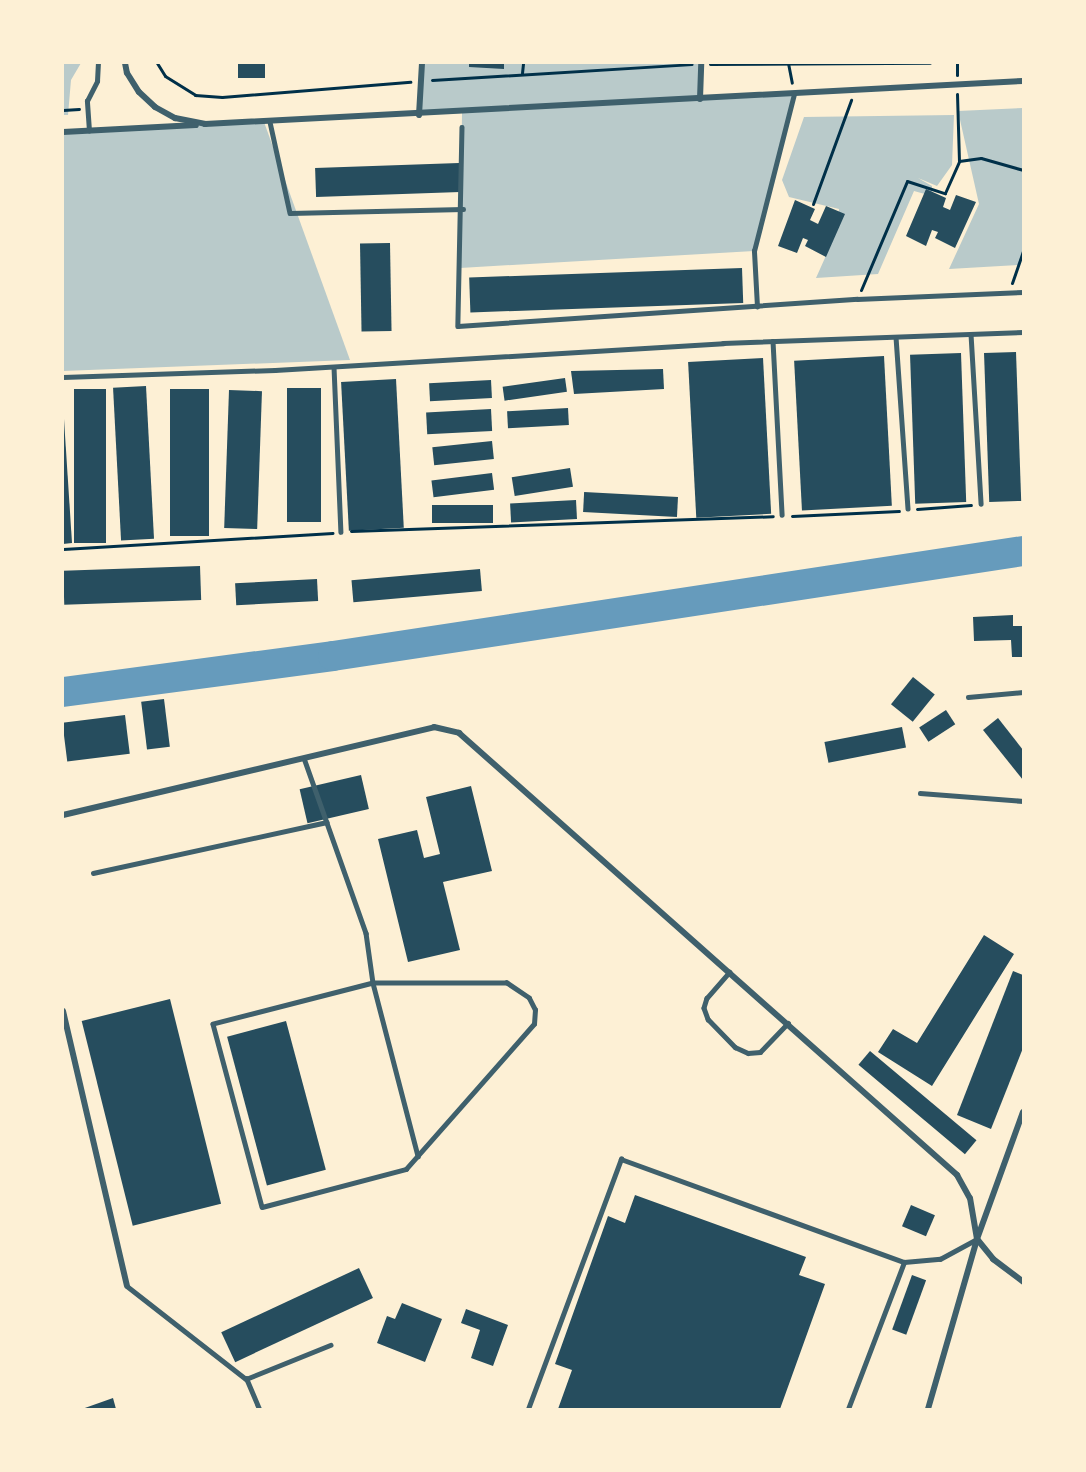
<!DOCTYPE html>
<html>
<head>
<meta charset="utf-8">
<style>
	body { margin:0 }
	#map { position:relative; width:1086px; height:1472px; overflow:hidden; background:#fdf0d5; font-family:"Roboto Condensed",sans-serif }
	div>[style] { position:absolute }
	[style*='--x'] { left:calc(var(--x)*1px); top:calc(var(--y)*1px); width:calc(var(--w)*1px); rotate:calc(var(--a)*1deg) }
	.green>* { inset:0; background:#b9caca }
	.river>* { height:30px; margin:-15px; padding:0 15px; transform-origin:15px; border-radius:15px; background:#669bbc }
	.building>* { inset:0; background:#264d5e; transform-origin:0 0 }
	.path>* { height:3px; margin:-1.5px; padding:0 1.5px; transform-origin:1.5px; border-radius:1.5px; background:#003049 }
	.service>* { height:4.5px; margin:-2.25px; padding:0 2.25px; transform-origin:2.25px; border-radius:2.25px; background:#3f606c }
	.minor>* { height:6px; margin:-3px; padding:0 3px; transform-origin:3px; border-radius:3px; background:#3f606c }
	span { translate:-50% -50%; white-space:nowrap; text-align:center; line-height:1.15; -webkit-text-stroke:4.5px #fdf0d5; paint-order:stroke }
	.frame { position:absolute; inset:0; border:64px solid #fdf0d5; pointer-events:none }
</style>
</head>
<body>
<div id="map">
	<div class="green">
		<div style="clip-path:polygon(63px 63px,81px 63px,71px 80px,68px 115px,63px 115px)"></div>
		<div style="clip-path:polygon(422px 63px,701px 63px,700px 99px,794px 94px,754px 251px,460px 268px,462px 113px,419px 115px)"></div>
		<div style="clip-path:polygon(1023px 108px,1023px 251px,1018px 265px,949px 269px,979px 204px,958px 111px)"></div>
		<div style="clip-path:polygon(954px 115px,952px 165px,937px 186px,918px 178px,932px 186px,932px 196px,914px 191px,878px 274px,816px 278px,837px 231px,839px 209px,789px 197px,782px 180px,804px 117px)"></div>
		<div style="clip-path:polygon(264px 122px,350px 360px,63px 371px,63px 132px)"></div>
	</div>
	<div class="river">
		<div style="--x:63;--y:692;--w:272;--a:-7.6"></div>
		<div style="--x:333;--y:656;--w:698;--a:-8.65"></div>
	</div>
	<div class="building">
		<div style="left:238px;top:63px;width:27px;height:15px"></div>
		<div style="clip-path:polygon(469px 63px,504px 63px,504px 69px,469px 67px)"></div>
		<div style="left:459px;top:163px;width:29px;height:144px;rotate:88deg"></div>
		<div style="clip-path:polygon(926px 189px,946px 198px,943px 207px,950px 210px,956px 195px,976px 202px,955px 248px,935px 238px,938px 232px,932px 230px,926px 246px,906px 236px)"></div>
		<div style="clip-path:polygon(795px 200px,815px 209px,810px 220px,818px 224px,826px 206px,845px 214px,826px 257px,805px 246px,808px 240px,803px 238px,797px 253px,778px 246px)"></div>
		<div style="left:390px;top:243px;width:88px;height:30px;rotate:89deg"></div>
		<div style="left:742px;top:268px;width:35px;height:273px;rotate:88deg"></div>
		<div style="left:1016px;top:352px;width:149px;height:32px;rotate:88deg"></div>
		<div style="left:961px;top:353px;width:149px;height:51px;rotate:88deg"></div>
		<div style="left:884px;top:356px;width:150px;height:90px;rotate:87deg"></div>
		<div style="left:763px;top:358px;width:156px;height:75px;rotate:87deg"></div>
		<div style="clip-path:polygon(663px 369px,664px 389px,574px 394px,571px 371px)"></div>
		<div style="left:565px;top:378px;width:14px;height:63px;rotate:82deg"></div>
		<div style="left:396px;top:379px;width:149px;height:55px;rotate:87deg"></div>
		<div style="left:491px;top:380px;width:18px;height:62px;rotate:87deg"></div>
		<div style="left:146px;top:386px;width:153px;height:33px;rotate:87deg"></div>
		<div style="left:287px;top:388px;width:34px;height:134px"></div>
		<div style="left:74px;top:389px;width:32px;height:154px"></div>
		<div style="left:170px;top:389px;width:39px;height:147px"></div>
		<div style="left:229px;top:390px;width:33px;height:138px;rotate:2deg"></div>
		<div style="clip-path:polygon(63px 404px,72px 543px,63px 544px)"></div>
		<div style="left:568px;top:408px;width:17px;height:61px;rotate:87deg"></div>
		<div style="left:491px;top:409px;width:22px;height:65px;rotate:87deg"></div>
		<div style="left:492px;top:441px;width:18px;height:60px;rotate:84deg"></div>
		<div style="left:570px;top:468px;width:19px;height:59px;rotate:81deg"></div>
		<div style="left:492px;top:473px;width:17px;height:61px;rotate:83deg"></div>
		<div style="left:678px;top:497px;width:20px;height:94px;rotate:93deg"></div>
		<div style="left:576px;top:500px;width:19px;height:66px;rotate:87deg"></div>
		<div style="left:432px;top:505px;width:61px;height:18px"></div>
		<div style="left:200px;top:566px;width:34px;height:137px;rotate:88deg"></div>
		<div style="left:480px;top:569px;width:22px;height:129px;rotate:85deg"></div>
		<div style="left:317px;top:579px;width:22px;height:82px;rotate:87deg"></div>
		<div style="clip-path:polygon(1013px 615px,1013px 626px,1023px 626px,1023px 657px,1012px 657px,1011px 640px,974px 641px,973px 617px)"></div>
		<div style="left:913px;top:677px;width:28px;height:35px;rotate:39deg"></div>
		<div style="left:164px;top:699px;width:48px;height:23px;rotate:83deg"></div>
		<div style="left:946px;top:710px;width:17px;height:32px;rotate:57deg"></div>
		<div style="left:125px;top:715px;width:39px;height:63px;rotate:83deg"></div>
		<div style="clip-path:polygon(998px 718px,1023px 750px,1023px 780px,983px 730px)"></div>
		<div style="left:902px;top:727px;width:21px;height:79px;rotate:79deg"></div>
		<div style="left:361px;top:775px;width:35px;height:63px;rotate:77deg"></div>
		<div style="clip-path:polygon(471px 786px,492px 871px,443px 882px,460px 950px,408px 962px,378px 839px,417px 830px,424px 858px,440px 854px,426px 797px)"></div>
		<div style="clip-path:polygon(984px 935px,1014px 954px,932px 1086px,878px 1052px,893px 1029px,917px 1043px)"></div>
		<div style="clip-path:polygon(1013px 971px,1023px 975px,1023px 1048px,991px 1129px,957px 1115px)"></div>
		<div style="left:170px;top:999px;width:211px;height:91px;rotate:76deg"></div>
		<div style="left:286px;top:1021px;width:154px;height:61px;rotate:75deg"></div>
		<div style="left:870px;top:1051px;width:139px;height:18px;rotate:40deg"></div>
		<div style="clip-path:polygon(635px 1195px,806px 1257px,799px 1275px,825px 1284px,780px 1409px,558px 1409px,572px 1370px,555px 1364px,608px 1216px,625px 1223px)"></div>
		<div style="left:911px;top:1205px;width:26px;height:23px;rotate:23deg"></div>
		<div style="left:359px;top:1268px;width:33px;height:152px;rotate:65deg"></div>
		<div style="left:912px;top:1275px;width:15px;height:58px;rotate:20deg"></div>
		<div style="clip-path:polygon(402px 1303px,442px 1319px,425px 1362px,377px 1343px,387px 1316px,395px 1319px)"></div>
		<div style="clip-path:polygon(466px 1309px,508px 1325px,493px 1366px,471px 1358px,480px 1330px,461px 1323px)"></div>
		<div style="clip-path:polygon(113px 1398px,116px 1409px,82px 1409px)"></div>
	</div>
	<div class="path">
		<div style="--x:157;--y:63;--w:15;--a:58"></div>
		<div style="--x:165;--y:76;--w:36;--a:32"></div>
		<div style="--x:195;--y:95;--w:27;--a:4"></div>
		<div style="--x:222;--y:97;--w:189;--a:-4.6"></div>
		<div style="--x:788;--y:63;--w:20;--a:79"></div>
		<div style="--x:710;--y:64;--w:220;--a:-0.3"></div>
		<div style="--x:522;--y:73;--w:10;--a:-84"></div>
		<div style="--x:957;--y:75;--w:12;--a:-90"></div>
		<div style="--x:432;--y:80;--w:260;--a:-3.5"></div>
		<div style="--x:957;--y:94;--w:67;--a:88.3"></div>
		<div style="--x:959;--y:161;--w:22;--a:-8"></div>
		<div style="--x:981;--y:158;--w:44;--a:15.9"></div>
		<div style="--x:63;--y:110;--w:16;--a:-4"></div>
		<div style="--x:813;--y:204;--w:111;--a:-69.9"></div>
		<div style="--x:1012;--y:283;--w:34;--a:-71"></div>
		<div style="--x:861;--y:290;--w:118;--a:-67.1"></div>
		<div style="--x:907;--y:181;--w:40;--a:18"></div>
		<div style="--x:945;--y:193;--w:35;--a:-66"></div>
		<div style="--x:917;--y:509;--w:54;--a:-4.2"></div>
		<div style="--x:792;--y:516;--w:107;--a:-2.7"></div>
		<div style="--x:351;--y:531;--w:422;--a:-2"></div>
		<div style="--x:63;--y:549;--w:270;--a:-3.4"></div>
	</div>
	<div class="service">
		<div style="--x:270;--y:122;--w:93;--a:77.6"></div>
		<div style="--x:290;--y:213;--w:173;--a:-1.3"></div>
		<div style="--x:462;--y:127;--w:199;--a:91.2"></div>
		<div style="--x:458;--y:326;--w:400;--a:-3.9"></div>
		<div style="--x:857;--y:299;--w:166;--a:-2.4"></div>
		<div style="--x:89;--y:131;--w:30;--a:-94"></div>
		<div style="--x:87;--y:101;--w:22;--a:-63"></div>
		<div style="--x:97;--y:81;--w:18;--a:-87"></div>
		<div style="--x:757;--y:307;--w:56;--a:-93.1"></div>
		<div style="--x:754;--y:251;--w:162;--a:-75.7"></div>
		<div style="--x:971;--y:334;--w:170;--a:86.6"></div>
		<div style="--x:896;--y:337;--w:172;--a:86"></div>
		<div style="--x:773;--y:341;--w:174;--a:87"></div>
		<div style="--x:334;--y:367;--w:165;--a:87.6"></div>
		<div style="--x:63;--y:377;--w:212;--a:-1.9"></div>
		<div style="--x:275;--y:370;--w:449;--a:-3.4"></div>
		<div style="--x:723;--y:343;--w:300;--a:-2.1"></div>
		<div style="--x:968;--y:697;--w:55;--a:-5.2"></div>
		<div style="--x:304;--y:758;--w:186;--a:70.5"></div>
		<div style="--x:366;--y:933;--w:50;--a:82"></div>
		<div style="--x:373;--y:983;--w:165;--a:165.6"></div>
		<div style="--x:213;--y:1024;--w:189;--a:75"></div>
		<div style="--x:262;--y:1207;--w:149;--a:-14.8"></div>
		<div style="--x:406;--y:1169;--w:193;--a:-48.6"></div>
		<div style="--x:534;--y:1024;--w:14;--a:-86"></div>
		<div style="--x:535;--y:1010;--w:13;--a:-117"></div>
		<div style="--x:529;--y:998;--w:27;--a:-146"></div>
		<div style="--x:507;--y:983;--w:134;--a:180"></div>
		<div style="--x:373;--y:983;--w:179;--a:75.4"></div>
		<div style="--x:920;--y:793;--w:103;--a:4.4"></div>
		<div style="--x:93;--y:873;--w:239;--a:-12.3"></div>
		<div style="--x:730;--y:972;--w:35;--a:131"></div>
		<div style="--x:707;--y:998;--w:10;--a:107"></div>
		<div style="--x:704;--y:1008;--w:12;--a:70"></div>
		<div style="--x:708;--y:1019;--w:39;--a:46"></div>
		<div style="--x:735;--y:1047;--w:14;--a:25"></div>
		<div style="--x:748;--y:1053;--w:12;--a:-5"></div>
		<div style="--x:760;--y:1052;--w:40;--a:-46"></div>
		<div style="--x:127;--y:1286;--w:151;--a:38"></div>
		<div style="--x:259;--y:1409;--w:33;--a:-113"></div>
		<div style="--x:246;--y:1379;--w:91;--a:-22"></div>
		<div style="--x:528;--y:1409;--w:267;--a:-69.6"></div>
		<div style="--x:621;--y:1159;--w:301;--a:20"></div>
		<div style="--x:904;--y:1262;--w:36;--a:-5"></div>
		<div style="--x:940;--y:1259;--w:42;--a:-28.4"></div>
		<div style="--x:848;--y:1409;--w:157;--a:-69.1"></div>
	</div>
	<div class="minor">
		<div style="--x:125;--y:63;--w:10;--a:79"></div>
		<div style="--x:127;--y:73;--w:22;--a:58"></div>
		<div style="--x:139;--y:92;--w:22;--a:43"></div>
		<div style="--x:155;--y:107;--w:23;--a:29"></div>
		<div style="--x:175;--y:118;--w:31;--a:11"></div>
		<div style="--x:205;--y:124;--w:819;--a:-3.01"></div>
		<div style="--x:700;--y:99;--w:36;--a:-88"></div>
		<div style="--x:419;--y:115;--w:52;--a:-86.7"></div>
		<div style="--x:63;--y:132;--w:133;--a:-3"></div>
		<div style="--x:63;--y:815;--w:381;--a:-13.3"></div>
		<div style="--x:434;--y:727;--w:26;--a:13"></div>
		<div style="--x:459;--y:733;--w:666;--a:41.59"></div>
		<div style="--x:957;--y:1175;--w:26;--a:61"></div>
		<div style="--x:970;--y:1198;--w:42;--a:80.3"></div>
		<div style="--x:977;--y:1239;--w:26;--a:51"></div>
		<div style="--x:993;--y:1259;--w:38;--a:37"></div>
		<div style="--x:63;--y:1011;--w:282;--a:76.9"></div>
		<div style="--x:928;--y:1409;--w:177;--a:-73.9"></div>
		<div style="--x:977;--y:1239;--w:135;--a:-70.1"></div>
	</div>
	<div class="frame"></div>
</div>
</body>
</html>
